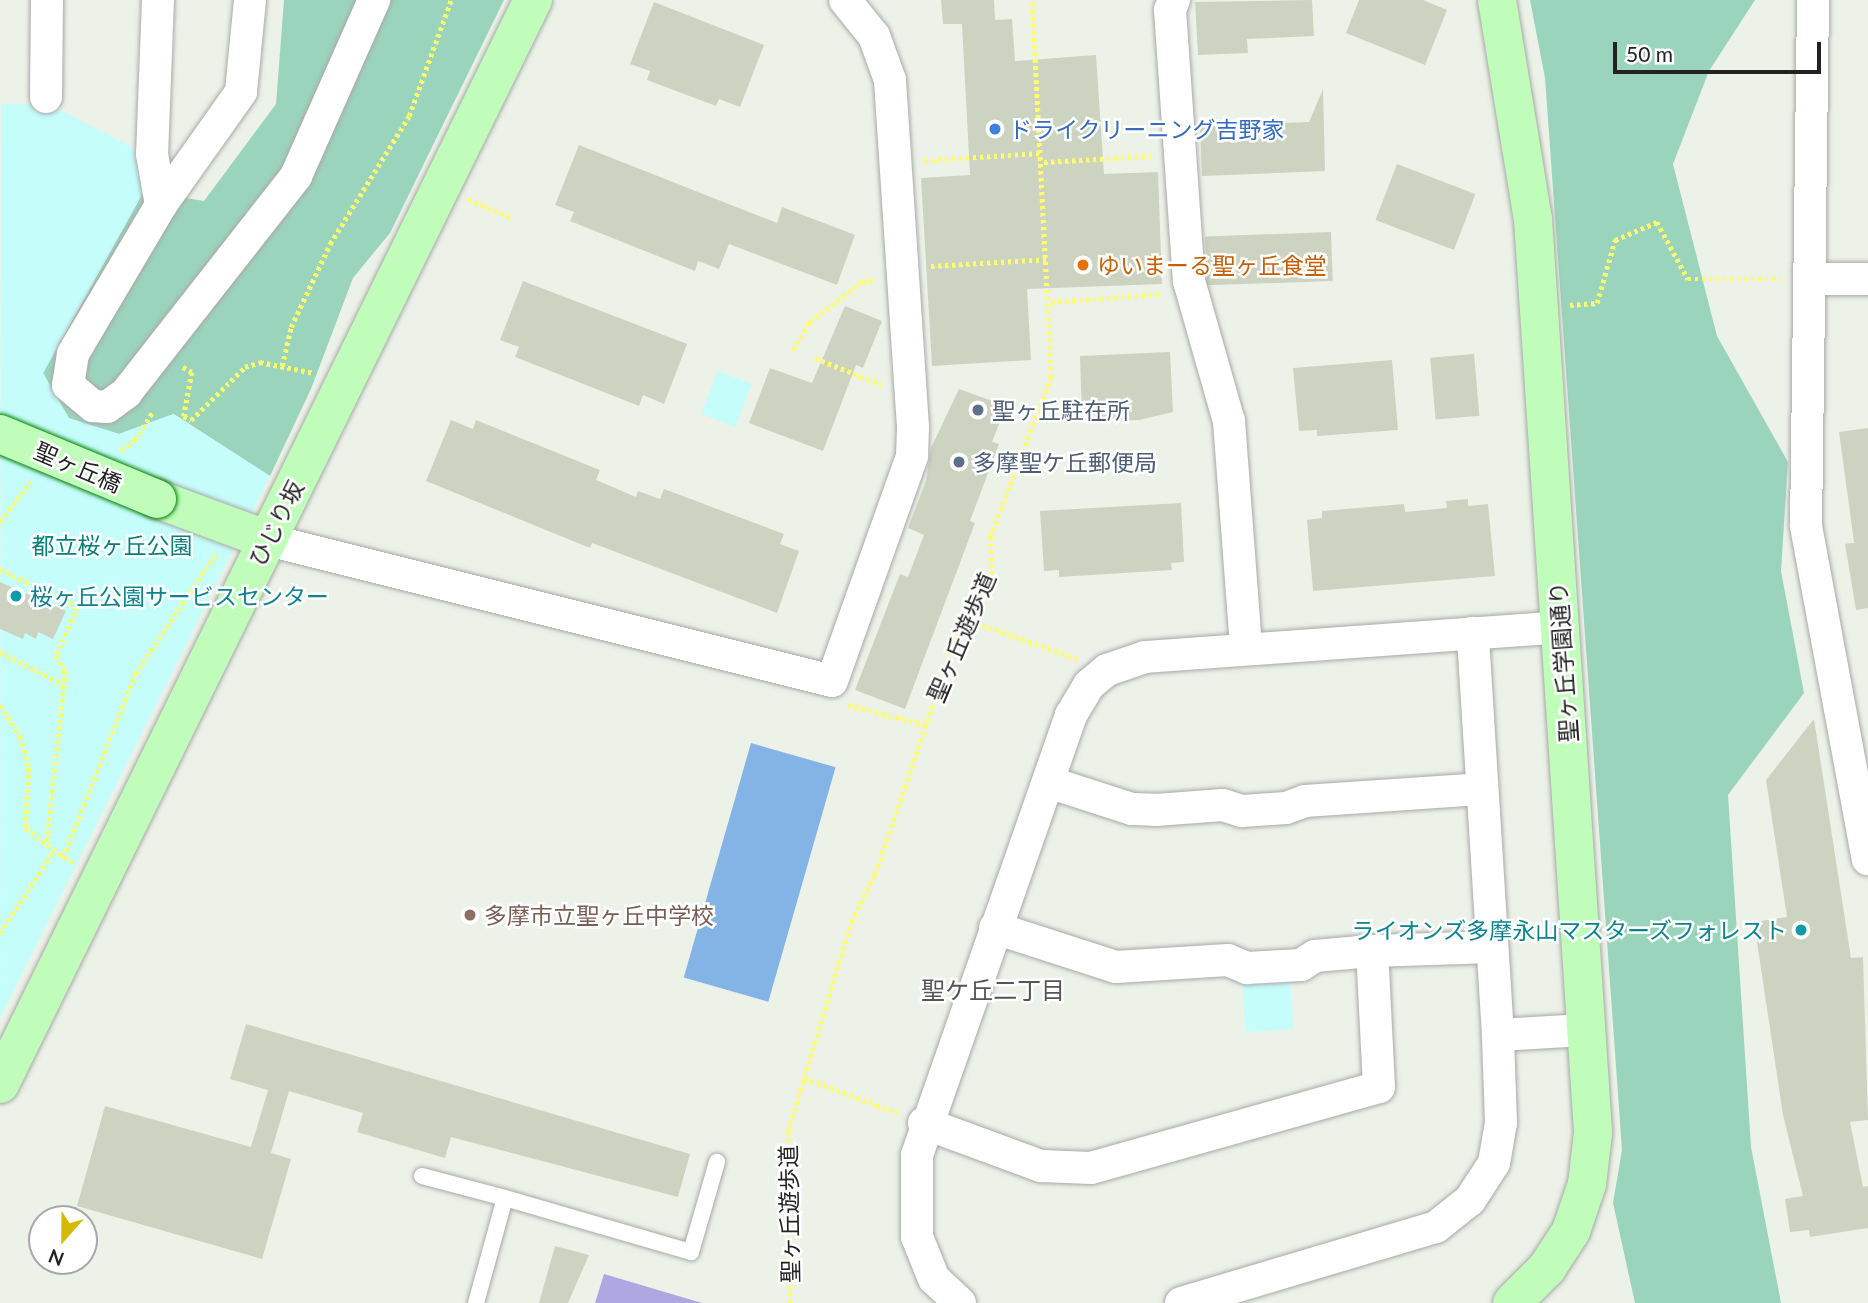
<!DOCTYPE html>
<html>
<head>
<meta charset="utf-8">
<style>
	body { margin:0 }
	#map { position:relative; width:1868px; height:1303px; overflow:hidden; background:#edf2e8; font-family:Lato,"Noto Sans JP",sans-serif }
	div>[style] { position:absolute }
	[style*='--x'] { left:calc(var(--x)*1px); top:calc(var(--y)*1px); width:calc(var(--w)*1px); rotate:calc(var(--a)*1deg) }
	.forest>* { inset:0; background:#9bd4bc }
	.park>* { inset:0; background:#c5fdfb; transform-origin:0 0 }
	.pitch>* { inset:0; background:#83b4e5; transform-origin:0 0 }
	.water>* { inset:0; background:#ada7e2 }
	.building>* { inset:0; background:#cdd3c1; transform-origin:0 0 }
	.path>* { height:4.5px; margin-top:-2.25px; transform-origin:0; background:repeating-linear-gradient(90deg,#fffd6d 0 3.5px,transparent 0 7px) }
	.roads { filter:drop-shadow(0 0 2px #a9a9a9) drop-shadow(0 0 2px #a9a9a9) }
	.lane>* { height:16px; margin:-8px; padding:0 8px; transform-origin:8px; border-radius:8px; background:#fff }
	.street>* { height:32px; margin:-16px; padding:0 16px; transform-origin:16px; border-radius:16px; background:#fff }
	.secondary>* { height:38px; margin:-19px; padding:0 19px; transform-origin:19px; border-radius:19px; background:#c0fdbb }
	.bridges { filter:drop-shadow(0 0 2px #018200) drop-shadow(0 0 2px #018200) }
	.secondary-bridge>* { height:38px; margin:-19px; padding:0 19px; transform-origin:19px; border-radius:19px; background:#c0fdbb }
	.dots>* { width:19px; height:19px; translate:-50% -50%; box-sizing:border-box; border:4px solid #fff; border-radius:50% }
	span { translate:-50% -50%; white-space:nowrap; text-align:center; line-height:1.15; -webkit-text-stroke:5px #fff; paint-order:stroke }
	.shop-label { font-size:23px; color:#366cbe }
	.left { translate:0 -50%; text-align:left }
	.food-label { font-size:23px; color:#c56008 }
	.service-label { font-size:23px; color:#4e5e75 }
	.street-label { font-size:23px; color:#222 }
	.park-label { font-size:23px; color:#067f7a }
	.culture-label { font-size:23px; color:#0d838f }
	.right { translate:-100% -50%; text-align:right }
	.education-label { font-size:23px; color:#785e54 }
	.neighbourhood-label { font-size:24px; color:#555 }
	.north { position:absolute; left:28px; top:1205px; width:70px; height:70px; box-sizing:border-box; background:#fff; border:2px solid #a7a7a7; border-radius:50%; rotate:201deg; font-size:19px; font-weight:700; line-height:28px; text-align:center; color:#222 }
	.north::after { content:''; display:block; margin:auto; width:24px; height:32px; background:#d4bb00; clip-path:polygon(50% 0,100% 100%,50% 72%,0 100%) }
	.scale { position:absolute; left:1613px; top:42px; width:208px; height:32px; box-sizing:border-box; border:4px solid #222; border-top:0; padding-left:9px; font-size:21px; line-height:24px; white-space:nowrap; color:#222; -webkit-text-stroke:5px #fff; paint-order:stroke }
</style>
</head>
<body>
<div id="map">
	<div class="forest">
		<div style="clip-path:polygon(284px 0,504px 0,390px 233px,353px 278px,311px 389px,270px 476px,174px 414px,119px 434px,69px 419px,43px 373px,144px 191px,204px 201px,276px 104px)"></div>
		<div style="clip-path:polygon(1530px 0,1755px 0,1709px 71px,1673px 164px,1717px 336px,1788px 462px,1781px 571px,1804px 693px,1728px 795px,1751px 1147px,1781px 1303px,1635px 1303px,1613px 1203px,1622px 1150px,1545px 78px)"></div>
	</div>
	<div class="park">
		<div style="clip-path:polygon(1px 104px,49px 104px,133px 148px,144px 191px,43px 373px,69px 418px,119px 434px,173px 414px,270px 476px,0 1018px)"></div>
		<div style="left:718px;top:371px;width:36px;height:46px;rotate:21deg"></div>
		<div style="left:1290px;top:980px;width:49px;height:48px;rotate:86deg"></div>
	</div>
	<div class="pitch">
		<div style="left:751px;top:743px;width:88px;height:244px;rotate:16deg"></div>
	</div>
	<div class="water">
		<div style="clip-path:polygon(604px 1274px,702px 1303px,595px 1303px)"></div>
	</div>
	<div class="building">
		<div style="clip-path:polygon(941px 0,994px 0,995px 20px,1012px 19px,1015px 61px,1096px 55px,1104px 174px,1158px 172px,1162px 284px,1027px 289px,1031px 360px,932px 366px,921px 178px,970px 175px,962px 24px,943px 24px)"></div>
		<div style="clip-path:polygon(1312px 0,1314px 36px,1247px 39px,1248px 53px,1198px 55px,1195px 2px)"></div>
		<div style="clip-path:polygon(1359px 0,1423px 0,1447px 10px,1425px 65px,1346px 33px)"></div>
		<div style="clip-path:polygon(654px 2px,764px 45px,740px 107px,719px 99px,716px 106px,647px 80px,650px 71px,630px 64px)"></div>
		<div style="clip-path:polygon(1323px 89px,1325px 171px,1202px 176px,1200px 126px,1309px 122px)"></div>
		<div style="clip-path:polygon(579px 145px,777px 223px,782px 207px,855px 235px,837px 285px,729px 244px,719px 269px,698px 261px,695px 271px,570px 221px,574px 212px,555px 205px)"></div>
		<div style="left:1397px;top:164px;width:84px;height:60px;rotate:21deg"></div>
		<div style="left:1331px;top:232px;width:49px;height:126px;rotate:88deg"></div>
		<div style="clip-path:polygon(523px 281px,687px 344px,664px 404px,643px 395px,639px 406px,515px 357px,519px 347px,500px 340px)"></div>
		<div style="clip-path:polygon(845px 306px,882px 321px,863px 368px,856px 365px,823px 451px,749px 423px,770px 368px,812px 383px)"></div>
		<div style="clip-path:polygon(1170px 352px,1173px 412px,1139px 420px,1094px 421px,1094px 415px,1082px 415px,1080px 356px)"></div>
		<div style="left:1474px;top:354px;width:62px;height:44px;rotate:85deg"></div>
		<div style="clip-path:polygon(1392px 360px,1398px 430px,1317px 436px,1317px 430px,1299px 431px,1293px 368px)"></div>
		<div style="clip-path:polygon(959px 389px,1006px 406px,992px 442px,999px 444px,970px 521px,975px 523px,905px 709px,855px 690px,900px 574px,908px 577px,924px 535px,908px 528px,926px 481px,931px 448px)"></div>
		<div style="clip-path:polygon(451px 420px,473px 429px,476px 420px,600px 470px,596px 480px,636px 497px,638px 491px,660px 499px,664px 489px,784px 534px,780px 544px,799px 551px,777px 613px,592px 543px,590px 548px,426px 481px)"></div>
		<div style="clip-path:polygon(1868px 428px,1868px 608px,1856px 610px,1845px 544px,1858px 542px,1854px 542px,1839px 432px)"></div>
		<div style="clip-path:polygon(1468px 499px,1468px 506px,1488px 504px,1495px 576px,1313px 591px,1307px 520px,1322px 518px,1322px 511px,1404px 504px,1405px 512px,1447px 508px,1446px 501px)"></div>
		<div style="clip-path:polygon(1181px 503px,1184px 562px,1171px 563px,1172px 570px,1059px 577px,1059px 570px,1044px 571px,1040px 511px)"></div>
		<div style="clip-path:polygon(0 582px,66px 611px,53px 639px,38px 632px,36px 639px,25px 633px,23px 639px,0 629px)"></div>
		<div style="clip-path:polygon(1814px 719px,1851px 958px,1863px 957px,1868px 1120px,1850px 1122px,1863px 1187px,1868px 1186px,1868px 1228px,1810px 1237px,1809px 1230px,1790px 1232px,1785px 1199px,1803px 1196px,1783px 1115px,1754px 922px,1787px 917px,1766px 780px)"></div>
		<div style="clip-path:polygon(246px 1024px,690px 1154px,678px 1197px,451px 1137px,445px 1158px,357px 1132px,363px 1113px,289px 1091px,271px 1153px,291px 1159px,262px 1259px,77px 1206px,105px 1106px,251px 1147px,268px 1090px,230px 1079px)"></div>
		<div style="clip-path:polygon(555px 1246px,589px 1255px,568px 1303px,539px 1303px)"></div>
	</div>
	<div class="path">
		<div style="--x:924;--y:160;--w:119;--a:-3.4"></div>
		<div style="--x:1044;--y:162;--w:108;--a:-3.2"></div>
		<div style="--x:468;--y:199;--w:48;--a:23.4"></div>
		<div style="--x:931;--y:266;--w:118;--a:-3.4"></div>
		<div style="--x:1051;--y:302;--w:111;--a:-4.1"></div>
		<div style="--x:1570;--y:305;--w:27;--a:-4"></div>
		<div style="--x:1597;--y:303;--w:66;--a:-74.1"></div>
		<div style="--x:1615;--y:240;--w:46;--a:-23.2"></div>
		<div style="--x:1657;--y:222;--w:65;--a:61.5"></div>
		<div style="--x:1688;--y:279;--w:93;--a:0"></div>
		<div style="--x:793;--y:350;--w:32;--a:-60"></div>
		<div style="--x:809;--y:322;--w:68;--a:-37.2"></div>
		<div style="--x:863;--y:281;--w:11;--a:-5"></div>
		<div style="--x:815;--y:358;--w:72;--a:21.9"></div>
		<div style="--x:282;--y:366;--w:40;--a:-77"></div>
		<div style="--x:291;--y:327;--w:92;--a:-64.8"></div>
		<div style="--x:330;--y:244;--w:150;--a:-58.3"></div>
		<div style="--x:409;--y:116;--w:123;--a:-70.1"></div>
		<div style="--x:183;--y:367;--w:10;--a:29"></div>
		<div style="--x:192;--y:372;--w:45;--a:100.3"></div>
		<div style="--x:184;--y:416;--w:8;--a:30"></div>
		<div style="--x:191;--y:420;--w:76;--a:-44.5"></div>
		<div style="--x:245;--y:367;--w:16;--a:-18"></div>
		<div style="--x:260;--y:362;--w:55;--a:11.5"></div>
		<div style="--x:121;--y:450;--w:17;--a:-36"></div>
		<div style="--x:135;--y:440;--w:34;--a:-58"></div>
		<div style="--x:0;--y:522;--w:51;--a:-52.9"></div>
		<div style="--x:0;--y:569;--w:87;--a:26"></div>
		<div style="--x:78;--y:607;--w:54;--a:114.2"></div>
		<div style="--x:56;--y:656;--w:17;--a:59"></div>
		<div style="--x:65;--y:671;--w:14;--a:94"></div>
		<div style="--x:969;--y:620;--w:115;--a:19.9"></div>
		<div style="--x:0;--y:652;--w:72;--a:27.3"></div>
		<div style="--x:64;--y:685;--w:161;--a:96.1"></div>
		<div style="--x:47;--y:845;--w:34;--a:34"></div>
		<div style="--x:0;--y:705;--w:37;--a:57"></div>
		<div style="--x:20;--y:736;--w:33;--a:74"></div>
		<div style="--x:29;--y:768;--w:60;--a:92.9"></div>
		<div style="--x:26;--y:828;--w:26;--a:39"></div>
		<div style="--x:848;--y:705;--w:81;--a:14.4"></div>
		<div style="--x:63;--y:858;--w:198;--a:-68.6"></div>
		<div style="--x:135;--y:674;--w:145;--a:-56"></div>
		<div style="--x:0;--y:933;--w:97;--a:-56.8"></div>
		<div style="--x:804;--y:1078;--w:100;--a:20.4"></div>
		<div style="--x:790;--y:1303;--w:172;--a:-90.7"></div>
		<div style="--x:788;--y:1131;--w:218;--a:-73.2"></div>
		<div style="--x:851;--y:922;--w:54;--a:-63.4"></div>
		<div style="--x:875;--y:874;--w:245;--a:-71.2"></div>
		<div style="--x:954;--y:642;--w:77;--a:-60.4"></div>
		<div style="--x:992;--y:575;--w:38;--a:-93"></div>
		<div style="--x:990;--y:537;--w:171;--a:-69.1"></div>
		<div style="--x:1051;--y:377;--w:377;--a:-92.9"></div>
	</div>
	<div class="roads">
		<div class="lane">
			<div style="--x:422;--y:1176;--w:86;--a:14.8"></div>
			<div style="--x:476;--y:1303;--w:109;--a:-74.6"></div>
			<div style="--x:505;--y:1198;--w:194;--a:16.2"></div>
			<div style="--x:691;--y:1252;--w:94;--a:-73.9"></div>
		</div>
		<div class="street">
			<div style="--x:158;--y:0;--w:154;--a:92.2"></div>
			<div style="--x:152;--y:154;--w:52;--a:80"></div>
			<div style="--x:250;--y:0;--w:92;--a:95.6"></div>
			<div style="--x:241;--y:92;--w:138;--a:125.3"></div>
			<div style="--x:161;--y:205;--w:173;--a:120.6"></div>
			<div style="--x:73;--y:354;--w:31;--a:99"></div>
			<div style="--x:68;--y:385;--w:33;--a:40"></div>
			<div style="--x:93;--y:406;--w:14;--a:4"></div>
			<div style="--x:107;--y:407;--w:24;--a:-36"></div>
			<div style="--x:126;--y:393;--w:276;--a:-51.9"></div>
			<div style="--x:296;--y:176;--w:193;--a:-66.1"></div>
			<div style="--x:1174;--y:0;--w:11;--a:112"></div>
			<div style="--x:1170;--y:10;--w:272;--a:86"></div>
			<div style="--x:1189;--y:281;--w:146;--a:74.1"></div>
			<div style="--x:1229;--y:421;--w:228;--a:85.7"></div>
			<div style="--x:1813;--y:0;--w:526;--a:90.76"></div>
			<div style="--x:1806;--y:526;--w:339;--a:79.5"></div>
			<div style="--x:46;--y:97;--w:97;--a:-89.4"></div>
			<div style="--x:1809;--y:279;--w:59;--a:0"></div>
			<div style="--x:268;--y:540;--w:581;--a:14.04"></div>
			<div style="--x:832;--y:681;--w:239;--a:-70.4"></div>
			<div style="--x:912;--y:456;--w:29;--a:-88"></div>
			<div style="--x:913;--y:427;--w:348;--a:-93.8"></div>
			<div style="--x:890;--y:80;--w:47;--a:-110"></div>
			<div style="--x:874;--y:36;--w:46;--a:-128.9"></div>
			<div style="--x:1048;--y:782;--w:88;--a:17.8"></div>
			<div style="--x:1132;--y:809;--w:24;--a:2"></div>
			<div style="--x:1156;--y:810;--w:67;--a:-4.3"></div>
			<div style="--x:1223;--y:805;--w:20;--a:18"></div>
			<div style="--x:1242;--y:811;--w:44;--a:-3.9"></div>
			<div style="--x:1286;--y:808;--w:20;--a:-20"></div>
			<div style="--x:1305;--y:801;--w:175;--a:-3.9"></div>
			<div style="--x:995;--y:928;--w:127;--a:17.9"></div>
			<div style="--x:1116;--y:967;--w:112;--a:-3.6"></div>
			<div style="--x:1228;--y:960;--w:21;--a:23"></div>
			<div style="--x:1247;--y:968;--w:54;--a:-3.2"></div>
			<div style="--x:1301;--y:965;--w:17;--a:-33"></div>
			<div style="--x:1315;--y:956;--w:57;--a:-5"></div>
			<div style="--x:1372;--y:951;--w:119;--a:-1.9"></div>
			<div style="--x:1498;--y:1035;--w:87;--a:-3.3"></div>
			<div style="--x:924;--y:1123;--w:125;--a:20.2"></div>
			<div style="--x:1041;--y:1166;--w:50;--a:2.3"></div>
			<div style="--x:1091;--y:1168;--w:299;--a:-15.7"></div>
			<div style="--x:1379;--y:1087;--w:136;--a:-92.9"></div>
			<div style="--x:960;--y:1303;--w:35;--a:-137"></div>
			<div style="--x:934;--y:1279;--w:45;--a:-112"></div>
			<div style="--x:917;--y:1237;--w:82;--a:-90"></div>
			<div style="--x:917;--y:1155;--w:466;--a:-70.7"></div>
			<div style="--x:1071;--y:715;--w:35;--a:-59"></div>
			<div style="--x:1089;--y:685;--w:23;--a:-40"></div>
			<div style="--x:1107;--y:670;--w:40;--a:-18.9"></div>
			<div style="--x:1145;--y:657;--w:418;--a:-4.1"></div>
			<div style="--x:1181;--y:1303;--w:266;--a:-16.6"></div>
			<div style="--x:1436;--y:1227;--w:43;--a:-38.5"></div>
			<div style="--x:1470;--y:1200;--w:44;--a:-57"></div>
			<div style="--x:1494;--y:1163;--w:41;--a:-80.1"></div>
			<div style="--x:1501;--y:1123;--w:88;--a:-92"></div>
			<div style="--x:1498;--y:1035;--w:403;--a:-93.6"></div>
		</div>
		<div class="secondary">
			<div style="--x:1497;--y:0;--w:222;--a:80.7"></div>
			<div style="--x:1533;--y:219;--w:916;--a:86.24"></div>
			<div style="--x:1593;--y:1133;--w:51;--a:96.7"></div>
			<div style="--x:1587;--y:1184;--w:50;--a:108.8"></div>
			<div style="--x:1571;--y:1231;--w:44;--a:123"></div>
			<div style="--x:1547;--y:1268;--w:49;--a:135"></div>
			<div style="--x:157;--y:499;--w:118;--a:20.3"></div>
			<div style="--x:0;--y:1084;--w:1208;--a:-63.82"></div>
		</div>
	</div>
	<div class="bridges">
		<div class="secondary-bridge">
			<div style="--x:0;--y:434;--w:170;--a:22.5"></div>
		</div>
	</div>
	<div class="dots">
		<div style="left:995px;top:129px;background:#3f7fe0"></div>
		<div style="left:1083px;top:265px;background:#e8710a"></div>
		<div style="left:978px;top:410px;background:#5c6f8a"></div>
		<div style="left:959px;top:462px;background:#5c6f8a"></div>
		<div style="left:16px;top:596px;background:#0f9aa8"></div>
		<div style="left:470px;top:915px;background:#8d6e63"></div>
		<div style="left:1801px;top:930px;background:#0f9aa8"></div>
	</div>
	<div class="shop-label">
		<span class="left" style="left:1009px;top:129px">ドライクリーニング吉野家</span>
	</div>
	<div class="food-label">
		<span class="left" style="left:1097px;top:265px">ゆいまーる聖ヶ丘食堂</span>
	</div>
	<div class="service-label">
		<span class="left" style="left:992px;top:410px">聖ヶ丘駐在所</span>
		<span class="left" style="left:973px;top:462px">多摩聖ケ丘郵便局</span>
	</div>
	<div class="street-label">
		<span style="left:78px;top:467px;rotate:23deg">聖ヶ丘橋</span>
		<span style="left:276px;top:523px;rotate:-63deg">ひじり坂</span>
		<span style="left:961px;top:637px;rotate:-67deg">聖ヶ丘遊歩道</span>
		<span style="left:1563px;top:662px;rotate:-94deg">聖ヶ丘学園通り</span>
		<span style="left:789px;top:1214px;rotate:-91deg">聖ヶ丘遊歩道</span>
	</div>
	<div class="park-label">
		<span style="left:112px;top:545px">都立桜ヶ丘公園</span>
	</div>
	<div class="culture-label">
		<span class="left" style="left:30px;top:596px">桜ヶ丘公園サービスセンター</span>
		<span class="right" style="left:1787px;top:930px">ライオンズ多摩永山マスターズフォレスト</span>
	</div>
	<div class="education-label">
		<span class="left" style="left:484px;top:915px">多摩市立聖ヶ丘中学校</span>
	</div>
	<div class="neighbourhood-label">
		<span style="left:993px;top:990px">聖ケ丘二丁目</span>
	</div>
	<div class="north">N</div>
	<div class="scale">50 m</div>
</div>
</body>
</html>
